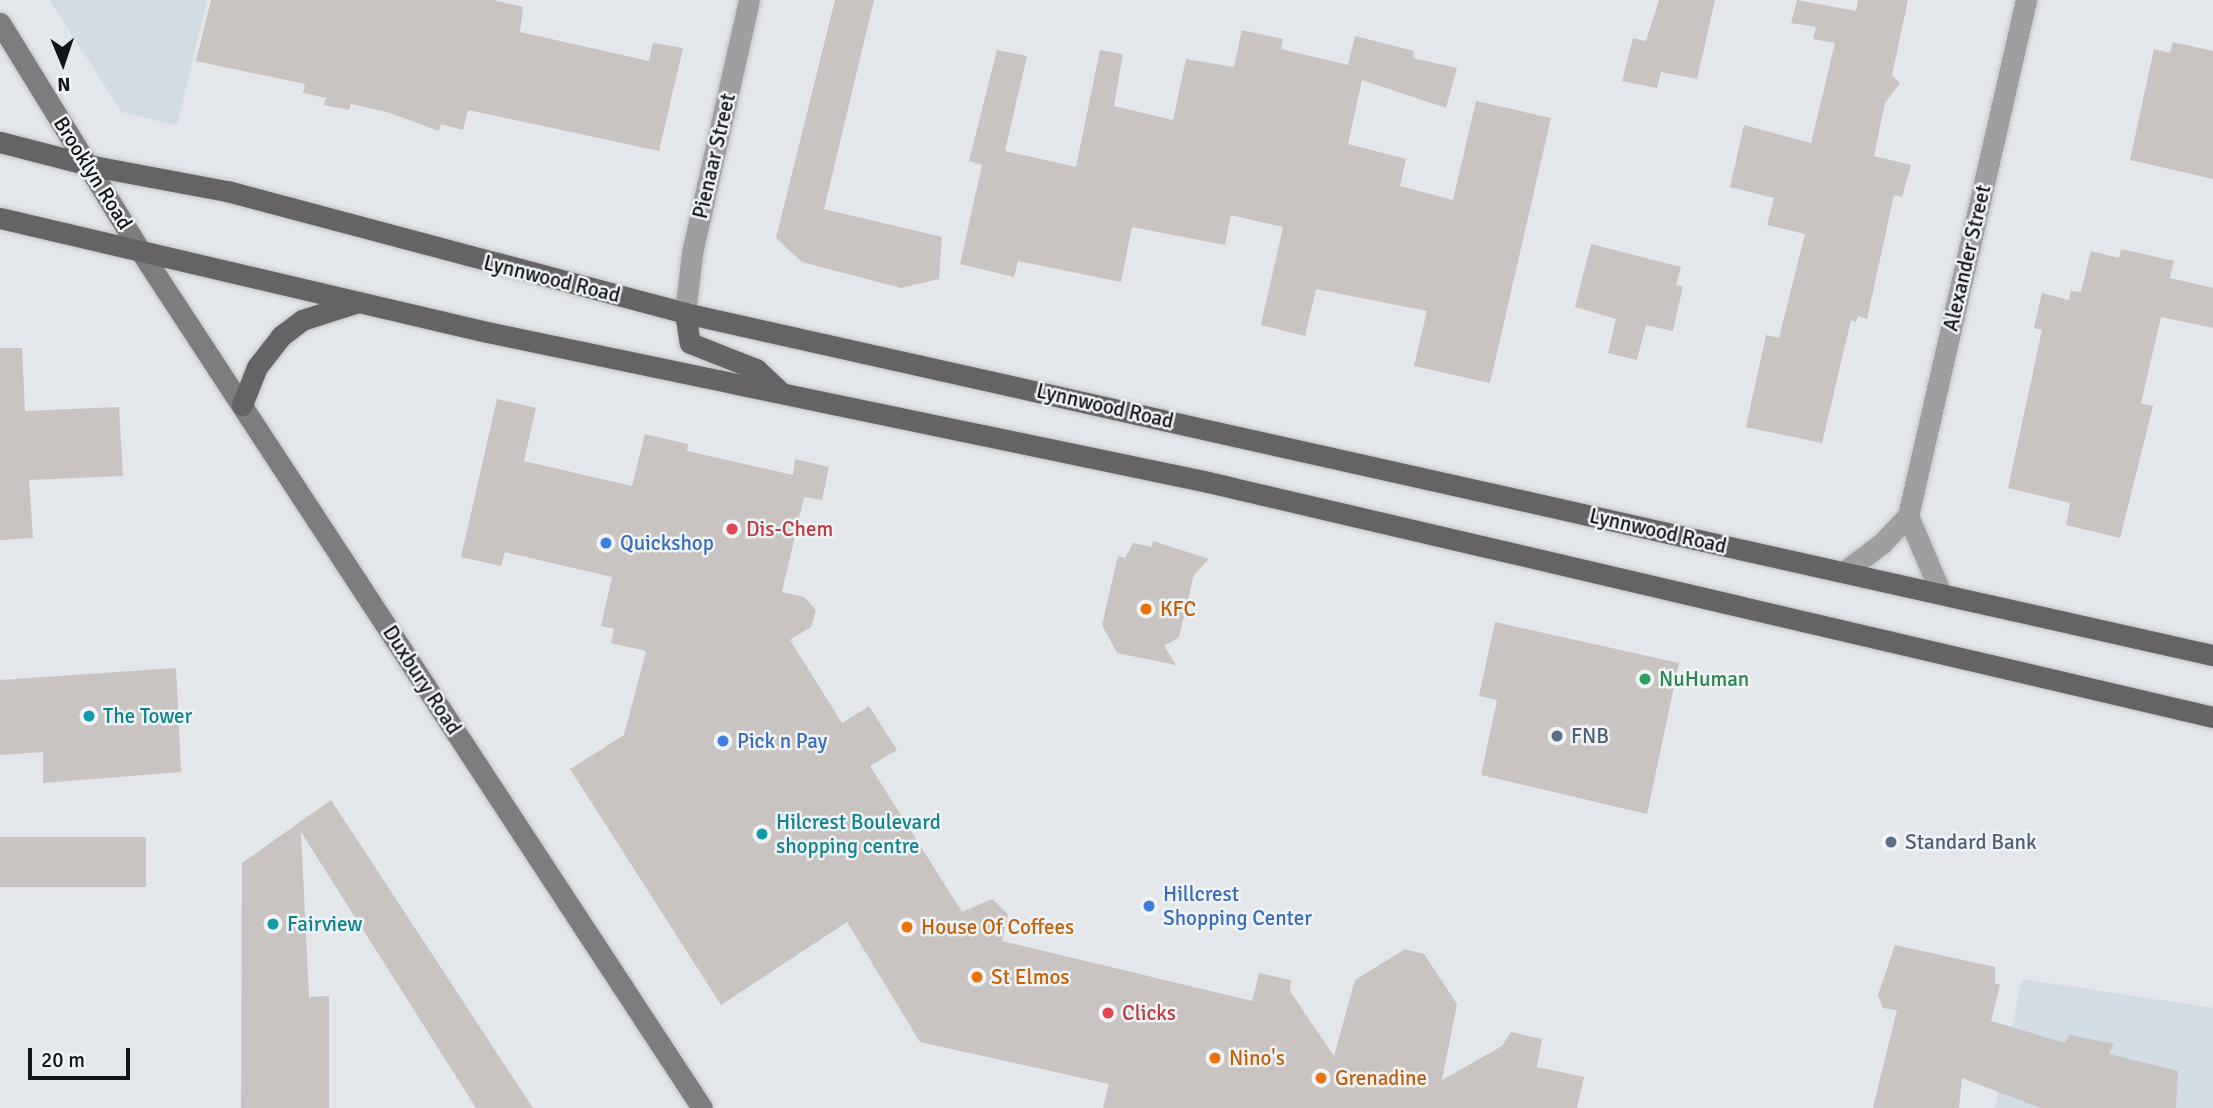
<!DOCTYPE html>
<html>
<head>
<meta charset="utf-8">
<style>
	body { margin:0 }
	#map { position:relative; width:2213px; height:1108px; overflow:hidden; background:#e3e6ea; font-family:Signika,sans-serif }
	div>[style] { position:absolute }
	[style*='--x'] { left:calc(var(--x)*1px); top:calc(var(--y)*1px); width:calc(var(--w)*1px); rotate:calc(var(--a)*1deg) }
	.built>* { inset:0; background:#d2dce4 }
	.building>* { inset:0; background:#c9c4c2; transform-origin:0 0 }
	.roads { filter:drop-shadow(0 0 2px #c2c4c8) drop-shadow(0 0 2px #c2c4c8) }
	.minor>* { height:21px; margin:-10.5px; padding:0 10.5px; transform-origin:10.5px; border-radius:10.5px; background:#a09ea0 }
	.secondary>* { height:21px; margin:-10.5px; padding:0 10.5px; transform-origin:10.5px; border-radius:10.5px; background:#7e7c7e }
	.primary>* { height:21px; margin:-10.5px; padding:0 10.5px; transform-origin:10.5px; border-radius:10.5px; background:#666366 }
	.dots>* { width:19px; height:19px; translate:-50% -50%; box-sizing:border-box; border:4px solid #f0f4f7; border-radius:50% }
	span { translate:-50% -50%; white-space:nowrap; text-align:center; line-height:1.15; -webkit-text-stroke:5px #f0f4f7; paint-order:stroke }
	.street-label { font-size:21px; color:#121415 }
	.health-label { font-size:21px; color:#be3a42 }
	.left { translate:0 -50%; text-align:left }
	.shop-label { font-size:21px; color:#366cbe }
	.food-label { font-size:21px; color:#c56008 }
	.leisure-label { font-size:21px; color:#27864d }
	.culture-label { font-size:21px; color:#0d838f }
	.service-label { font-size:21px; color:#4e5e75 }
	.north { position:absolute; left:28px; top:28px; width:70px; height:70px; -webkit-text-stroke:5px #f0f4f7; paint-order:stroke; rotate:178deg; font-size:19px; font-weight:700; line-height:28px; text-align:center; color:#121415 }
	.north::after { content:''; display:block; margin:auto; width:24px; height:32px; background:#121415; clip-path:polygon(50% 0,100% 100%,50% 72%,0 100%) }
	.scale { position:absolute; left:28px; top:1048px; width:102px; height:32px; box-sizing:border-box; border:4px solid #121415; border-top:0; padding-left:9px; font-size:21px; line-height:24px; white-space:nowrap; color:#121415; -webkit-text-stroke:5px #f0f4f7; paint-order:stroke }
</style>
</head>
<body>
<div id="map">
	<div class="built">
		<div style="clip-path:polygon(49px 0,207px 0,177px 126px,122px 112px)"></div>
		<div style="clip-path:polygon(2022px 979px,2213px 1008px,2213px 1108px,1995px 1108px)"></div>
	</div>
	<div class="building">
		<div style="clip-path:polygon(211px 0,493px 0,523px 7px,520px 32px,649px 61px,653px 43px,683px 48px,659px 151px,468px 110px,463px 130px,441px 124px,439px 131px,387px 112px,351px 104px,349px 110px,324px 105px,326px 98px,303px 93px,305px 84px,196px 61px)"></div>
		<div style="clip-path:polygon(835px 0,874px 0,824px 209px,942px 237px,939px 279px,901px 288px,802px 262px,776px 238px)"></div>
		<div style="clip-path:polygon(1659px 0,1715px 0,1697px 79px,1661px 72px,1657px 88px,1622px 81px,1633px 38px,1646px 41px)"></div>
		<div style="clip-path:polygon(1797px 0,1856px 11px,1858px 0,1908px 0,1892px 75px,1900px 83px,1885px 103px,1874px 156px,1911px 165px,1902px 197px,1894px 195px,1867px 319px,1858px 316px,1856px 322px,1851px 320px,1822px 443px,1746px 427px,1766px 335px,1779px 338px,1805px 234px,1767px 225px,1774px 198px,1730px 187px,1744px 125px,1811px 143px,1835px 43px,1813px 39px,1816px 27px,1791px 23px)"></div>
		<div style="clip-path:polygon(1242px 30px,1283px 39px,1281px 49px,1348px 65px,1355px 36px,1414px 51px,1413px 58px,1457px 68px,1446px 108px,1362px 80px,1348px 144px,1406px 159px,1400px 186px,1453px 200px,1476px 101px,1551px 118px,1490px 383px,1414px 366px,1427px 311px,1316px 289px,1305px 336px,1261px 325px,1283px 227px,1231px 215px,1225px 245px,1132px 227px,1121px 282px,1018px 261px,1014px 277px,960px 264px,982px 165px,969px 161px,997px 50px,1027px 56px,1005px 151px,1076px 167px,1100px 50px,1123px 54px,1114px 106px,1173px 120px,1186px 59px,1234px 67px)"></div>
		<div style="clip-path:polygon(2173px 42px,2213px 51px,2213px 179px,2130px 160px,2154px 49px,2170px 53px)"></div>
		<div style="clip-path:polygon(1591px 244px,1681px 267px,1676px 285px,1683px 286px,1673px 331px,1646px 325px,1637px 360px,1608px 353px,1616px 319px,1575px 307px)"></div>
		<div style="clip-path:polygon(2121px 249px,2174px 261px,2170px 278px,2213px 288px,2213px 328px,2161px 317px,2141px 403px,2153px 406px,2120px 538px,2066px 525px,2070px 503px,2008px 488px,2042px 330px,2034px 328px,2042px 293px,2069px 300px,2071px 291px,2081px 292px,2091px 251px,2119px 258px)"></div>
		<div style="clip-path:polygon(0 348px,22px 348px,25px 411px,119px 407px,123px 476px,29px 480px,33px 538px,0 540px)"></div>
		<div style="clip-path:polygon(497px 399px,536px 408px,524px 461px,632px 486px,645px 434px,688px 444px,687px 451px,793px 475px,795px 459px,829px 467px,822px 500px,804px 497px,782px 592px,804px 597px,816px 610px,811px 627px,790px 640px,842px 723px,869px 706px,897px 750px,870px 766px,962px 912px,992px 899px,1008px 914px,1002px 941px,1252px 1001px,1259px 973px,1291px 980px,1290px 991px,1334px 1056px,1355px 980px,1405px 949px,1424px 954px,1457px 1004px,1442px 1080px,1502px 1046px,1511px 1032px,1542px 1039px,1537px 1067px,1584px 1077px,1577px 1108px,1103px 1108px,1109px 1084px,920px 1042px,847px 922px,721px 1005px,570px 769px,624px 735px,646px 651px,611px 643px,614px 629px,601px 626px,612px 577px,505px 552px,501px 566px,461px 557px)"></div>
		<div style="clip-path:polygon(1153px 541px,1209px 559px,1194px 575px,1179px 637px,1164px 646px,1176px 665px,1117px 653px,1102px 625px,1118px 556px,1125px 558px,1133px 543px,1152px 547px)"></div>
		<div style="clip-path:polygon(1495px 622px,1679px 663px,1647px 814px,1481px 775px,1497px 700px,1479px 696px)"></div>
		<div style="clip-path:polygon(176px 668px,181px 772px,43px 783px,43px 752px,0 755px,0 680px)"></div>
		<div style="clip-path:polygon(331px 800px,533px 1108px,476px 1108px,301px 832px,309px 997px,329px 996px,329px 1108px,241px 1108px,242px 863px)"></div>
		<div style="left:146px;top:837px;width:50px;height:146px;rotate:90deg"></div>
		<div style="clip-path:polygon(1895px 945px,1995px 967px,1995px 983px,2000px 985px,1991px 1021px,2065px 1043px,2069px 1035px,2114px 1044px,2109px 1054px,2178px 1071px,2176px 1108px,2040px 1108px,1962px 1078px,1959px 1108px,1873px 1108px,1897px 1010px,1883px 1008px,1878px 995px)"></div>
	</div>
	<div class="roads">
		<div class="minor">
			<div style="--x:685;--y:313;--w:60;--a:-83.3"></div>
			<div style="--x:692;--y:253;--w:259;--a:-77.3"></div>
			<div style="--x:1845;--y:571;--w:45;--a:-36.9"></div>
			<div style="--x:1881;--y:544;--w:39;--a:-46"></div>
			<div style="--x:1940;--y:591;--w:82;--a:-113.1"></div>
			<div style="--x:1908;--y:516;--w:529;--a:-77.12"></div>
		</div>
		<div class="secondary">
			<div style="--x:0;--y:23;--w:269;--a:58.4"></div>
			<div style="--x:141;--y:252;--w:1023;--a:56.76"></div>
		</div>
		<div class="primary">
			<div style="--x:0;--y:142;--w:96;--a:14.5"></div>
			<div style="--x:93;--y:166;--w:136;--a:10.6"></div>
			<div style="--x:227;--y:191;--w:474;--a:14.9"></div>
			<div style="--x:685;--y:313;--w:1566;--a:12.62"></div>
			<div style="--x:0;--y:218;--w:500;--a:13.17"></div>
			<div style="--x:487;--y:332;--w:736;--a:11.75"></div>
			<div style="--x:1208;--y:482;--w:1032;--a:13.16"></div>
			<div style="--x:685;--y:313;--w:30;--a:81"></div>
			<div style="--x:690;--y:343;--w:71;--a:21.5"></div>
			<div style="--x:756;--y:369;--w:34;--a:43"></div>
			<div style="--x:242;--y:405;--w:41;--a:-68.5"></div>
			<div style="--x:257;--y:367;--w:39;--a:-52"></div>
			<div style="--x:281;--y:336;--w:26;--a:-37"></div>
			<div style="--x:302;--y:320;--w:56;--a:-17.8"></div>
		</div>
	</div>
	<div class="dots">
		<div style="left:732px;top:529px;background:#e0444e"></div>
		<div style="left:606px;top:543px;background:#3f7fe0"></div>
		<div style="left:1146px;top:609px;background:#e8710a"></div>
		<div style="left:1645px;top:679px;background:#2e9e5b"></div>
		<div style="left:89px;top:716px;background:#0f9aa8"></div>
		<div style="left:1557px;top:736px;background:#5c6f8a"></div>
		<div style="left:723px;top:741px;background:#3f7fe0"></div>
		<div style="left:762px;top:834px;background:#0f9aa8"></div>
		<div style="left:1891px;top:842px;background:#5c6f8a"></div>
		<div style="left:1149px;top:906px;background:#3f7fe0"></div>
		<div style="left:273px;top:924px;background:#0f9aa8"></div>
		<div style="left:907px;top:927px;background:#e8710a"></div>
		<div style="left:977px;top:977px;background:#e8710a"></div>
		<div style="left:1108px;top:1013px;background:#e0444e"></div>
		<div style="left:1215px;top:1058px;background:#e8710a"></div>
		<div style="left:1321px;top:1078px;background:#e8710a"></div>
	</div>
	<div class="street-label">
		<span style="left:714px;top:156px;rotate:-77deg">Pienaar Street</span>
		<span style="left:93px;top:173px;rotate:58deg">Brooklyn Road</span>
		<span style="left:1967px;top:258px;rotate:-77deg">Alexander Street</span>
		<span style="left:552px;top:279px;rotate:14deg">Lynnwood Road</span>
		<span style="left:1105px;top:406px;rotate:13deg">Lynnwood Road</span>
		<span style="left:1658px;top:531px;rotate:13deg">Lynnwood Road</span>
		<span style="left:422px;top:680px;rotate:57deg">Duxbury Road</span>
	</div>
	<div class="health-label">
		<span class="left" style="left:746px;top:529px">Dis-Chem</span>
		<span class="left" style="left:1122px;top:1013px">Clicks</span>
	</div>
	<div class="shop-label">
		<span class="left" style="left:620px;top:543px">Quickshop</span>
		<span class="left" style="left:737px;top:741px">Pick n Pay</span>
		<span class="left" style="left:1163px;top:906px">Hillcrest<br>Shopping Center</span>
	</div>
	<div class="food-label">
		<span class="left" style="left:1160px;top:609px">KFC</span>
		<span class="left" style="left:921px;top:927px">House Of Coffees</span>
		<span class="left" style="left:991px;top:977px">St Elmos</span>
		<span class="left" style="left:1229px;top:1058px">Nino's</span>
		<span class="left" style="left:1335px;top:1078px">Grenadine</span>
	</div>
	<div class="leisure-label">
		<span class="left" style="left:1659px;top:679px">NuHuman</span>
	</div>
	<div class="culture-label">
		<span class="left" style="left:103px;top:716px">The Tower</span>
		<span class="left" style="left:776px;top:834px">Hilcrest Boulevard<br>shopping centre</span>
		<span class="left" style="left:287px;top:924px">Fairview</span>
	</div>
	<div class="service-label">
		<span class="left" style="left:1571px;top:736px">FNB</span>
		<span class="left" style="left:1905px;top:842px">Standard Bank</span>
	</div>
	<div class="north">N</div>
	<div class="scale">20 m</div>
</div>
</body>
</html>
